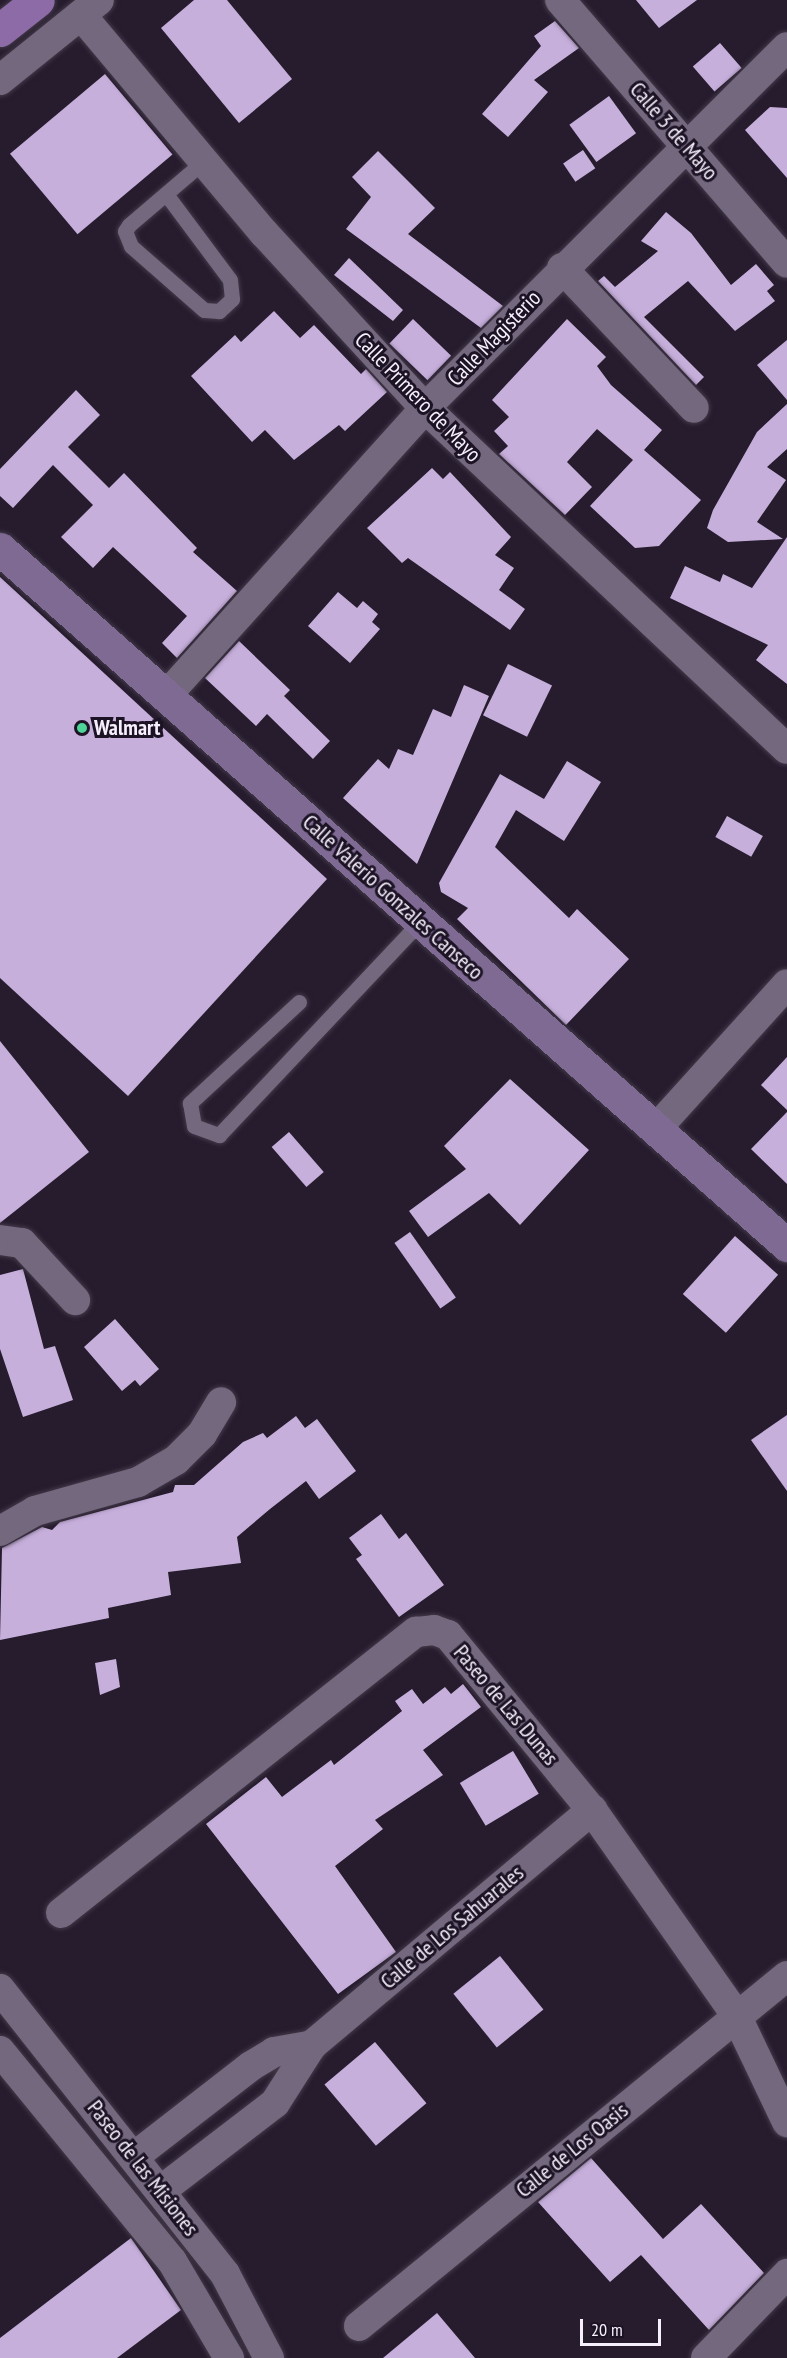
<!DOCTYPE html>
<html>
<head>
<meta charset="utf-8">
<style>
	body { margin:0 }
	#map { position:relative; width:787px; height:2358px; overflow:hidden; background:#261c2e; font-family:"PT Sans Narrow",sans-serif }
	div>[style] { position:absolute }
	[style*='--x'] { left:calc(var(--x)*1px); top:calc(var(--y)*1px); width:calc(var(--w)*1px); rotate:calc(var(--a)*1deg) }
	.building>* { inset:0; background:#c6afdb; transform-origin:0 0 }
	.roads { filter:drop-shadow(0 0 2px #423949) drop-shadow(0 0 2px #423949) }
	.lane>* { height:15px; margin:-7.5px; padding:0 7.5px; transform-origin:7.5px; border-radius:7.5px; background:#73687e }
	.street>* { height:30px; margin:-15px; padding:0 15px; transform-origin:15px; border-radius:15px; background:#73687e }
	.secondary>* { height:33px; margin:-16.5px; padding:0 16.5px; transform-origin:16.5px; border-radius:16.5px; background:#7f6a93 }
	.primary>* { height:33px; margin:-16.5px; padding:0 16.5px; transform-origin:16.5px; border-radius:16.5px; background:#8c6ba7 }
	.dots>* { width:16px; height:16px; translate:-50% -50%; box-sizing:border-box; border:3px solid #1c1325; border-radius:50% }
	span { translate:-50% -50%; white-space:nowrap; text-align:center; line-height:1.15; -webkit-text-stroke:6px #1c1325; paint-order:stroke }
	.street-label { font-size:22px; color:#f6effc }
	.poi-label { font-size:22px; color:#f6effc; font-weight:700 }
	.left { translate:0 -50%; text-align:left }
	.scale { position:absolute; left:580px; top:2319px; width:81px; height:27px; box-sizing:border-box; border:3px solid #f6effc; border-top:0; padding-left:8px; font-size:18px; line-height:21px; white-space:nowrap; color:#f6effc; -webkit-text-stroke:4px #1c1325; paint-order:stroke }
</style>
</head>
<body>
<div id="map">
	<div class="building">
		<div style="clip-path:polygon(194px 0,227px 0,292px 79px,239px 123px,161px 28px)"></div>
		<div style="clip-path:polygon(636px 0,697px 0,659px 28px)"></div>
		<div style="clip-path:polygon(555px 21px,579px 48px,534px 80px,548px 92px,508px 137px,482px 114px,541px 46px,534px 36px)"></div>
		<div style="left:720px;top:43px;width:33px;height:36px;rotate:49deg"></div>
		<div style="left:105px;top:74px;width:105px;height:124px;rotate:50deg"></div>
		<div style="left:609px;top:96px;width:46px;height:49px;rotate:54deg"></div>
		<div style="clip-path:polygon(770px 107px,787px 108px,787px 178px,745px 130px)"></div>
		<div style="left:583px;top:150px;width:22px;height:24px;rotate:56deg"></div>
		<div style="clip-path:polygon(378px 151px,435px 208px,408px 234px,503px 306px,481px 328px,346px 229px,371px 197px,352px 177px)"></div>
		<div style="clip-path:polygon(666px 212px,691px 233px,731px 285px,756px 264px,774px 285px,767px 291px,775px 301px,735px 331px,688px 281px,644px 317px,704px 377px,696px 385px,598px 281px,604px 276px,615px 287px,658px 251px,641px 241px)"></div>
		<div style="clip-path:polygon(349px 258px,403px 310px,393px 321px,334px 275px)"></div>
		<div style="clip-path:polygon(274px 311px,300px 338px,314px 325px,361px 374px,366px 369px,387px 392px,345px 431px,339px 425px,294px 460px,265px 430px,252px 442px,191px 376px,235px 335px,241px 342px)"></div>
		<div style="left:413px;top:319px;width:53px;height:34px;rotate:44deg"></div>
		<div style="clip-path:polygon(567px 319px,606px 357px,597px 366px,611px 385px,662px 430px,644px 450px,701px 500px,659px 546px,635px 548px,590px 506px,633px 460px,597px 429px,567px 462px,592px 487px,565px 515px,499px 454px,508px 446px,494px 431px,509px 417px,492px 400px)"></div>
		<div style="clip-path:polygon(787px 340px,787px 400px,757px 365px)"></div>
		<div style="clip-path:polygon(76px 390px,100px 415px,68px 447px,109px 488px,124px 473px,197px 548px,193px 552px,237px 591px,177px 658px,162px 643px,187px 616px,113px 547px,93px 568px,61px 537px,93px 505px,53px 465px,13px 508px,0 496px,0 469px)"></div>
		<div style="clip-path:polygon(787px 404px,787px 449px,767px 467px,786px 480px,757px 522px,783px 539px,728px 542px,707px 528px,713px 510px,757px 432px)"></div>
		<div style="clip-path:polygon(432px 468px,443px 479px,450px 472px,511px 537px,495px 555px,514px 568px,499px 590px,525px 609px,510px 630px,408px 558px,402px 563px,367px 528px)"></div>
		<div style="clip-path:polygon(787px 537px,787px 684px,756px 660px,768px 645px,670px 598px,685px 566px,720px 582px,723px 574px,752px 588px)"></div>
		<div style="clip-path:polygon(0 577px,327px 879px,128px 1096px,0 978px)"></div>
		<div style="clip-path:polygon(338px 592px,357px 608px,363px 601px,378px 614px,372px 622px,380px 629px,350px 663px,308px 626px)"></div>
		<div style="clip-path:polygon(239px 641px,290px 690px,284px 696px,330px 741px,313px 759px,267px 714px,256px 726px,205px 678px)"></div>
		<div style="left:508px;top:664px;width:49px;height:57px;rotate:26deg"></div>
		<div style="clip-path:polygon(464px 685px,489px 696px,417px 864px,343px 798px,378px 759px,389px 769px,398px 749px,413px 755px,433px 709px,451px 717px)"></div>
		<div style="clip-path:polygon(567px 761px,601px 782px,564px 841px,516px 810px,495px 847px,569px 918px,577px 909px,629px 959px,566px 1025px,457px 919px,468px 908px,441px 892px,439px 883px,500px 774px,544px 799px)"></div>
		<div style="left:727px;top:816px;width:41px;height:24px;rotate:29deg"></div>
		<div style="clip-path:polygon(0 1041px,89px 1152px,0 1223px)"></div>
		<div style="clip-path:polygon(787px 1057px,787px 1110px,761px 1085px)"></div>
		<div style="clip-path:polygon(510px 1079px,589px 1150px,520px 1225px,489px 1193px,428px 1237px,409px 1211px,466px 1169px,444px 1146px)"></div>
		<div style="clip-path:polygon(787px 1112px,787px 1184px,751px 1149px)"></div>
		<div style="left:289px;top:1132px;width:53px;height:23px;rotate:49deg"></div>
		<div style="left:410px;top:1232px;width:80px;height:19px;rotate:55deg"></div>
		<div style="left:735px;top:1236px;width:58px;height:78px;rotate:42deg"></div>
		<div style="clip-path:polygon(23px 1269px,44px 1349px,55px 1346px,73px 1400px,23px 1417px,0 1349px,0 1275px)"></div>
		<div style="clip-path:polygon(115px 1319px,159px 1369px,140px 1386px,135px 1380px,122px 1391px,84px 1347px)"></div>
		<div style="clip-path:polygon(787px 1415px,787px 1491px,751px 1440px)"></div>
		<div style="clip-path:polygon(296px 1416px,305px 1428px,317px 1419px,356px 1471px,319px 1499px,306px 1481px,270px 1509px,237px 1537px,241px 1563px,168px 1572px,171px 1595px,108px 1608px,109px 1618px,0 1640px,2px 1548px,42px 1527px,52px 1530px,60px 1522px,173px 1492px,175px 1485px,194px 1485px,243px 1442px,263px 1433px,267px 1438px)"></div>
		<div style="clip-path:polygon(381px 1514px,399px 1539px,406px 1533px,444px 1585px,399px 1617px,356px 1559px,362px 1555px,349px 1538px)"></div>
		<div style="clip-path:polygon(116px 1659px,120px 1687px,100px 1695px,95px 1663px)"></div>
		<div style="clip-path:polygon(463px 1684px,481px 1707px,423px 1750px,443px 1775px,375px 1820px,383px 1829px,335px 1866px,396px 1952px,338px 1994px,206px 1824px,266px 1777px,282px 1797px,331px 1760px,334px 1765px,402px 1711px,395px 1701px,412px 1689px,423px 1704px,445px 1687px,451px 1694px)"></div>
		<div style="left:513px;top:1751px;width:50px;height:62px;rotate:59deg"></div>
		<div style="left:500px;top:1956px;width:69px;height:60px;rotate:51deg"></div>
		<div style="left:375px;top:2042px;width:80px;height:66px;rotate:50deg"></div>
		<div style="clip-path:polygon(591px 2158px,663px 2239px,701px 2204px,764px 2273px,709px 2330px,641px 2255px,610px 2282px,538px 2202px)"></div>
		<div style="clip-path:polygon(131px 2238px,181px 2310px,117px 2358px,0 2358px,0 2338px)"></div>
		<div style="clip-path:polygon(437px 2313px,475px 2358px,383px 2358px)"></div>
	</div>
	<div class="roads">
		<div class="lane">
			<div style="--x:166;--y:194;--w:107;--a:53.3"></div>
			<div style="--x:230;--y:280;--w:19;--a:84"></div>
			<div style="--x:232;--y:299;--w:18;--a:137"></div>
			<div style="--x:219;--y:311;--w:15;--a:-176"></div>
			<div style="--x:204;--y:310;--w:97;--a:-138.8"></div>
			<div style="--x:131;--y:246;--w:16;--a:-112"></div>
			<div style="--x:125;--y:231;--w:7;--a:-56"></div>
			<div style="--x:129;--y:225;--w:99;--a:-40.5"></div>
			<div style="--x:299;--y:1002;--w:149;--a:137.2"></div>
			<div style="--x:190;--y:1103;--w:23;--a:80"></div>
			<div style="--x:194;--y:1126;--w:27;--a:20"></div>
			<div style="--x:219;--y:1135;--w:294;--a:-46.7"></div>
		</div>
		<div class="street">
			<div style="--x:560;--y:0;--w:347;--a:49.2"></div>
			<div style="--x:81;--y:15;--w:285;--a:50"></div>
			<div style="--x:264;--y:233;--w:238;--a:47.4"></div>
			<div style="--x:425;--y:408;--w:497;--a:43.3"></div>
			<div style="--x:0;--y:80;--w:127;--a:-38.9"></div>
			<div style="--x:562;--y:268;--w:192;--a:46.7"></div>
			<div style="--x:166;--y:696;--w:387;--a:-48"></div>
			<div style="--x:425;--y:408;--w:511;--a:-44.92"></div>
			<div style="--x:656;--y:1129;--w:195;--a:-47.9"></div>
			<div style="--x:0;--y:1240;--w:22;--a:8"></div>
			<div style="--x:22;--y:1243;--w:78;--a:47.1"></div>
			<div style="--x:0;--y:1531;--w:40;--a:-29.7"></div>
			<div style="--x:35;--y:1511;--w:107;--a:-15.7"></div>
			<div style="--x:138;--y:1482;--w:44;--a:-30.1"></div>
			<div style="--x:176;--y:1460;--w:37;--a:-45"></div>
			<div style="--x:202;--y:1434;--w:37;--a:-59"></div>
			<div style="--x:61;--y:1913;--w:453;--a:-38.4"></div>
			<div style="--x:416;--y:1632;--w:18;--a:-6"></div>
			<div style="--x:434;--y:1630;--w:15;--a:20"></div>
			<div style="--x:448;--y:1635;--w:227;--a:50.6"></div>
			<div style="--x:592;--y:1810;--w:251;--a:54.9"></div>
			<div style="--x:736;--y:2015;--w:119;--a:64.5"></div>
			<div style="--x:0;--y:1989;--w:363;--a:51.7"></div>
			<div style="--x:225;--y:2274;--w:95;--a:62.4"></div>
			<div style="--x:0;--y:2051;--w:271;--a:50.7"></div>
			<div style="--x:172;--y:2261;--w:113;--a:59.6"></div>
			<div style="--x:135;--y:2156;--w:147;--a:-37.8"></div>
			<div style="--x:251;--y:2066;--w:27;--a:-31"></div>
			<div style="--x:274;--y:2052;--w:39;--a:-10"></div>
			<div style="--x:163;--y:2189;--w:141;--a:-37.5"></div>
			<div style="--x:275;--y:2103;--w:69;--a:-57.5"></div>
			<div style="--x:312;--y:2045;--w:366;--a:-40"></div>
			<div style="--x:359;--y:2326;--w:553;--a:-39.27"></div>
			<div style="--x:706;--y:2358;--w:117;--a:-46"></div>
		</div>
		<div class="secondary">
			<div style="--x:0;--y:549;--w:1051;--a:41.49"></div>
		</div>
		<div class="primary">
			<div style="--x:0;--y:30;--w:48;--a:-38.3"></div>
		</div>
	</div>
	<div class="dots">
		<div style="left:82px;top:728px;background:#4ed399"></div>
	</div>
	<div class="street-label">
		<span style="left:674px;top:131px;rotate:49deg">Calle 3 de Mayo</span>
		<span style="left:494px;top:338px;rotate:-46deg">Calle Magisterio</span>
		<span style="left:418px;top:397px;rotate:46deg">Calle Primero de Mayo</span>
		<span style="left:393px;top:897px;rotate:42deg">Calle Valerio Gonzales Canseco</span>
		<span style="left:506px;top:1705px;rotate:50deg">Paseo de Las Dunas</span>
		<span style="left:452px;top:1927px;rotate:-40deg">Calle de Los Sahuarales</span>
		<span style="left:572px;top:2150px;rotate:-39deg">Calle de Los Oasis</span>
		<span style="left:143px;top:2168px;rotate:52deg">Paseo de las Misiones</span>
	</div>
	<div class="poi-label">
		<span class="left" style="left:94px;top:728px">Walmart</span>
	</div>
	<div class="scale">20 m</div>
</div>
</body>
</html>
